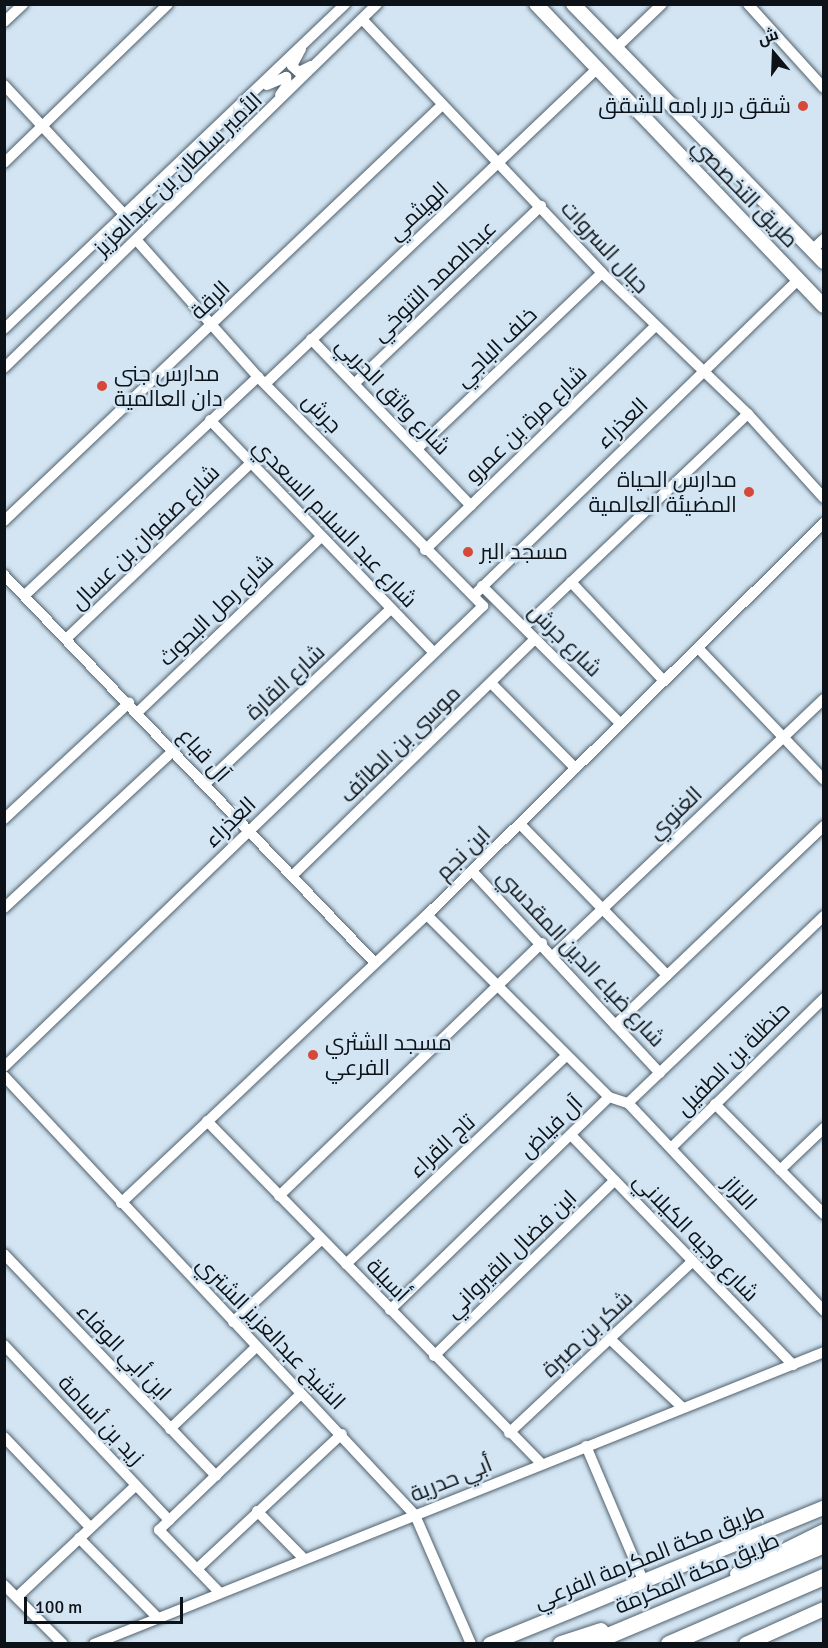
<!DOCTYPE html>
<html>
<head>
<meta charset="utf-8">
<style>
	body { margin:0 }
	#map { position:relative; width:828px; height:1648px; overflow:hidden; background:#d3e5f3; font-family:Signika,Cairo,sans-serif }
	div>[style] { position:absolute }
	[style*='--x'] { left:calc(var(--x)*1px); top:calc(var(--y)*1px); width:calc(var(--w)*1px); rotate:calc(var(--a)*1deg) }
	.roads { filter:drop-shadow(0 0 2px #51616d) drop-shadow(0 0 2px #51616d) }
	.minor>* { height:10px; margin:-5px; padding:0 5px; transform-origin:5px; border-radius:5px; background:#fff }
	.major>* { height:14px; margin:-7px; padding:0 7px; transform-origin:7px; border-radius:7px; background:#fff }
	.highway>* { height:16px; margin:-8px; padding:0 8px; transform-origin:8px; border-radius:8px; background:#fff }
	.dots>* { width:16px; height:16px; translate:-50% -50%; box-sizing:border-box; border:3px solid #d3e5f3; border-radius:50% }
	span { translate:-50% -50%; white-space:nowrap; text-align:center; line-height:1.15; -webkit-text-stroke:5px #d3e5f3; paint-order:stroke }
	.poi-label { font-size:22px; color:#0c1217 }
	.right { translate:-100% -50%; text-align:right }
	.left { translate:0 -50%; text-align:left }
	.street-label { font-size:22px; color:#0c1217 }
	.frame { position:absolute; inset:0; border:6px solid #0c1217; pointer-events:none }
	.north { position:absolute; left:744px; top:24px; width:60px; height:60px; -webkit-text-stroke:4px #d3e5f3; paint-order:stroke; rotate:341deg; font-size:16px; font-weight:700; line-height:24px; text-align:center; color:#0c1217 }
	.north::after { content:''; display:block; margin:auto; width:21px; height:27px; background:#0c1217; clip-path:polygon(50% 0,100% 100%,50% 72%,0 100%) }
	.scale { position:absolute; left:24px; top:1597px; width:159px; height:27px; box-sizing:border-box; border:3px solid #0c1217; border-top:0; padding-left:8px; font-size:18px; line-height:21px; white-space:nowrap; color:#0c1217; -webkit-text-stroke:4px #d3e5f3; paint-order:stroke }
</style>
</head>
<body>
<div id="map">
	<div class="roads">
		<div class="minor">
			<div style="--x:748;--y:4;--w:113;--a:47.9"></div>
			<div style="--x:362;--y:19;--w:349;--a:46.6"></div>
			<div style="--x:602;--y:273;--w:203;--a:44"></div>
			<div style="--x:748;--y:414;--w:113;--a:47.9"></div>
			<div style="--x:4;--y:22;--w:26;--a:-43"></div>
			<div style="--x:301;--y:49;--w:19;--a:118"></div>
			<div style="--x:292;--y:66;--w:9;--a:41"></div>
			<div style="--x:299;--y:72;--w:13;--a:-27"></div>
			<div style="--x:615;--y:49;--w:65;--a:-43.8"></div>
			<div style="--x:4;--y:85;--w:176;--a:47.1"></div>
			<div style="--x:267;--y:85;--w:21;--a:-23"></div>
			<div style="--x:286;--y:77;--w:8;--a:83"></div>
			<div style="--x:287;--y:85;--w:12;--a:125"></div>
			<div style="--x:4;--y:163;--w:228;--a:-44.1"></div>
			<div style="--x:812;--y:250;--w:16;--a:-43"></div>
			<div style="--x:4;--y:329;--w:471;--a:-43.6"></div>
			<div style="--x:311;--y:339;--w:231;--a:46.2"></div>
			<div style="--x:4;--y:368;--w:521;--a:-44.3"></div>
			<div style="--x:266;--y:383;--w:458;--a:-43.5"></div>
			<div style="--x:355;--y:383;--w:257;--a:-43.6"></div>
			<div style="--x:210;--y:420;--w:322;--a:46.1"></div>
			<div style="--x:417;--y:449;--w:255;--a:-43.6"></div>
			<div style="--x:4;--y:521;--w:604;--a:-43.52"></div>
			<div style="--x:425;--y:550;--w:320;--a:-44.2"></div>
			<div style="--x:4;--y:575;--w:535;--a:46.29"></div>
			<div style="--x:571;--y:582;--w:134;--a:46.8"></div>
			<div style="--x:482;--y:586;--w:194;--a:44.8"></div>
			<div style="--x:26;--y:594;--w:318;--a:-43.1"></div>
			<div style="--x:474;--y:595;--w:452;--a:-44.2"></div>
			<div style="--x:524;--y:627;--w:309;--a:-43.6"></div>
			<div style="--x:67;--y:638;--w:253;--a:-43.6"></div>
			<div style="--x:699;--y:649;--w:181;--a:46.3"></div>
			<div style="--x:491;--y:683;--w:120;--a:45.3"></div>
			<div style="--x:138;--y:712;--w:253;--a:-43.7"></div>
			<div style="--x:205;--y:784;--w:255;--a:-43.3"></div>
			<div style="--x:4;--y:819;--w:171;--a:-42.9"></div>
			<div style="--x:520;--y:824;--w:211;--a:45.8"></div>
			<div style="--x:472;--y:871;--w:276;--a:47.1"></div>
			<div style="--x:292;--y:876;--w:339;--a:-44.3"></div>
			<div style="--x:4;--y:908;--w:232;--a:-42.9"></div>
			<div style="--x:427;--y:915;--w:257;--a:45"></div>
			<div style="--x:609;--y:1097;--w:20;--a:18"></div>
			<div style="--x:628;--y:1103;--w:271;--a:-43.7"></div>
			<div style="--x:554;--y:955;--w:372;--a:-43.5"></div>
			<div style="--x:615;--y:1025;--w:289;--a:-43.6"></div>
			<div style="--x:4;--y:1067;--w:665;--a:-43.9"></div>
			<div style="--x:483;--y:606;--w:321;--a:-134.5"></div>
			<div style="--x:258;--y:377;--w:181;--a:-131.6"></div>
			<div style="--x:4;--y:1076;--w:601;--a:46.89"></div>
			<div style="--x:415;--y:1515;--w:141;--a:66.5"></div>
			<div style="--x:628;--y:1103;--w:286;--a:46.7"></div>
			<div style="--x:715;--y:1104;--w:155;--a:45.3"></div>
			<div style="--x:207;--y:1121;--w:479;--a:45.7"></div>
			<div style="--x:571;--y:1135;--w:320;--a:46"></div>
			<div style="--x:671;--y:1148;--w:214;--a:-44.4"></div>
			<div style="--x:780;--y:1170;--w:61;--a:-43.7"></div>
			<div style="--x:279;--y:1196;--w:365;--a:-43.9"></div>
			<div style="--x:121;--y:1203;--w:420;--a:-43.3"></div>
			<div style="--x:427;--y:915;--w:558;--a:-44.64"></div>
			<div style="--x:4;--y:1254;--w:307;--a:46.3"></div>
			<div style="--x:346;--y:1264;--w:303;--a:-43.4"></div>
			<div style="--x:390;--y:1310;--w:305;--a:-44.2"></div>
			<div style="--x:233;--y:1322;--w:120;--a:-43"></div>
			<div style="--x:610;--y:1339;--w:99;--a:43.4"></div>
			<div style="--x:4;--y:1345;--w:241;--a:46.7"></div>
			<div style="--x:434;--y:1356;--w:252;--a:-44.2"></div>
			<div style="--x:170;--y:1429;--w:119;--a:-43.6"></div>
			<div style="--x:509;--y:1433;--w:250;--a:-43.1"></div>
			<div style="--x:4;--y:1437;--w:123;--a:46.3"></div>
			<div style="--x:586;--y:1446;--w:146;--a:67"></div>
			<div style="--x:257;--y:1511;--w:67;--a:45.6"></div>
			<div style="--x:79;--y:1538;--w:112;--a:45.4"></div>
			<div style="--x:197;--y:1569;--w:198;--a:-43"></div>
			<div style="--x:4;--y:1585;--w:83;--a:45"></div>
			<div style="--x:218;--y:1591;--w:85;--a:-134"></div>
			<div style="--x:159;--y:1530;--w:197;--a:-43.8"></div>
			<div style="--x:17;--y:1597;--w:162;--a:-43.2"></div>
			<div style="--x:94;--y:1644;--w:786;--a:-21.8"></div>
		</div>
		<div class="major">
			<div style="--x:536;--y:4;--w:417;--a:46.4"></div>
			<div style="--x:573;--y:4;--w:360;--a:45.8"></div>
			<div style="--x:737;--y:1574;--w:97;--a:-26.3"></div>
			<div style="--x:490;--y:1644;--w:361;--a:-22.2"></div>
			<div style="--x:746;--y:1644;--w:85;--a:-24.2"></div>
		</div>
		<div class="highway">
			<div style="--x:561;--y:1644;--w:42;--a:-18"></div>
			<div style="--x:589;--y:1644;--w:255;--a:-22.8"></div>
			<div style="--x:669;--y:1644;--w:169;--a:-23.4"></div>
		</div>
	</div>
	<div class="dots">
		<div style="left:803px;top:106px;background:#d64838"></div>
		<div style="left:102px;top:386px;background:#d64838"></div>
		<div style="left:749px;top:492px;background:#d64838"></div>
		<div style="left:468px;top:552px;background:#d64838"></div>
		<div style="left:313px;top:1055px;background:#d64838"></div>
	</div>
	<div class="poi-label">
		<span class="right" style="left:791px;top:106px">شقق درر رامه للشقق</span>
		<span class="left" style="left:114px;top:386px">مدارس جنى<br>دان العالمية</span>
		<span class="right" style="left:737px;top:492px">مدارس الحياة<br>المضيئة العالمية</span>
		<span class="left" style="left:480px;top:552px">مسجد البر</span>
		<span class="left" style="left:325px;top:1055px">مسجد الشثري<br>الفرعي</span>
	</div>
	<div class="street-label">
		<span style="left:178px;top:174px;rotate:-44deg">الأمير سلطان بن عبدالعزيز</span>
		<span style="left:745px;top:193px;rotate:46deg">طريق التخصصي</span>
		<span style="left:418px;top:211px;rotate:-43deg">الهيثمي</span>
		<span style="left:605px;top:247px;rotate:47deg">جبال السروات</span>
		<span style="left:434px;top:281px;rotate:-44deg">عبدالصمد التنوخي</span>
		<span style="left:210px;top:300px;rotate:-44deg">الرقة</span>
		<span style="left:496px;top:347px;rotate:-44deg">خلف الباجي</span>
		<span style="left:393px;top:396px;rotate:46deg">شارع واثق الحربي</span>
		<span style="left:322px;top:413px;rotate:46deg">جرش</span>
		<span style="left:622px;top:423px;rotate:-44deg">العذراء</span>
		<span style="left:526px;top:424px;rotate:-44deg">شارع مرة بن عمرو</span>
		<span style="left:335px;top:523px;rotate:46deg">شارع عبد السلام السعدي</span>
		<span style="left:145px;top:537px;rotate:-44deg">شارع صفوان بن عسال</span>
		<span style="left:216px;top:610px;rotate:-44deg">شارع رمل البحوث</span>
		<span style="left:565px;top:640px;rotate:45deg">شارع جرش</span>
		<span style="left:285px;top:682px;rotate:-43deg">شارع القارة</span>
		<span style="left:400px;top:744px;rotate:-44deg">موسى بن الطائف</span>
		<span style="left:204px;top:755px;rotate:48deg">آل قباع</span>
		<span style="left:675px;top:813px;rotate:-44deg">الغنوي</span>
		<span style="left:230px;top:822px;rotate:-44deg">العذراء</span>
		<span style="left:463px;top:853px;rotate:-44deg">ابن نجم</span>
		<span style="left:581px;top:958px;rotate:47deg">شارع ضياء الدين المقدسي</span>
		<span style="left:733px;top:1059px;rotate:-45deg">حنظلة بن الطفيل</span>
		<span style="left:551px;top:1127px;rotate:-44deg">آل فياض</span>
		<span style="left:442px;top:1146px;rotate:-43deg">تاج القراء</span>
		<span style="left:740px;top:1193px;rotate:47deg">اللزاز</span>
		<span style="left:696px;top:1237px;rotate:46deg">شارع وجيه الكيلاني</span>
		<span style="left:511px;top:1254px;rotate:-44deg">ابن فضال القيرواني</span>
		<span style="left:388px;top:1280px;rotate:46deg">أسيلة</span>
		<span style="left:271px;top:1333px;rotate:46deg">الشيخ عبدالعزيز الشتري</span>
		<span style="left:587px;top:1334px;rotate:-43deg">شكر بن صبرة</span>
		<span style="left:124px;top:1352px;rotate:46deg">ابن أبي الوفاء</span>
		<span style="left:101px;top:1420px;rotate:47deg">زيد بن أسامة</span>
		<span style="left:451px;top:1479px;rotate:-22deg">أبي حدرية</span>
		<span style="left:649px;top:1556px;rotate:-22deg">طريق مكة المكرمة الفرعي</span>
		<span style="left:697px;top:1573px;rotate:-23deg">طريق مكة المكرمة</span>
	</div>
	<div class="frame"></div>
	<div class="north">ش</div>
	<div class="scale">100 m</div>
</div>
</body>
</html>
